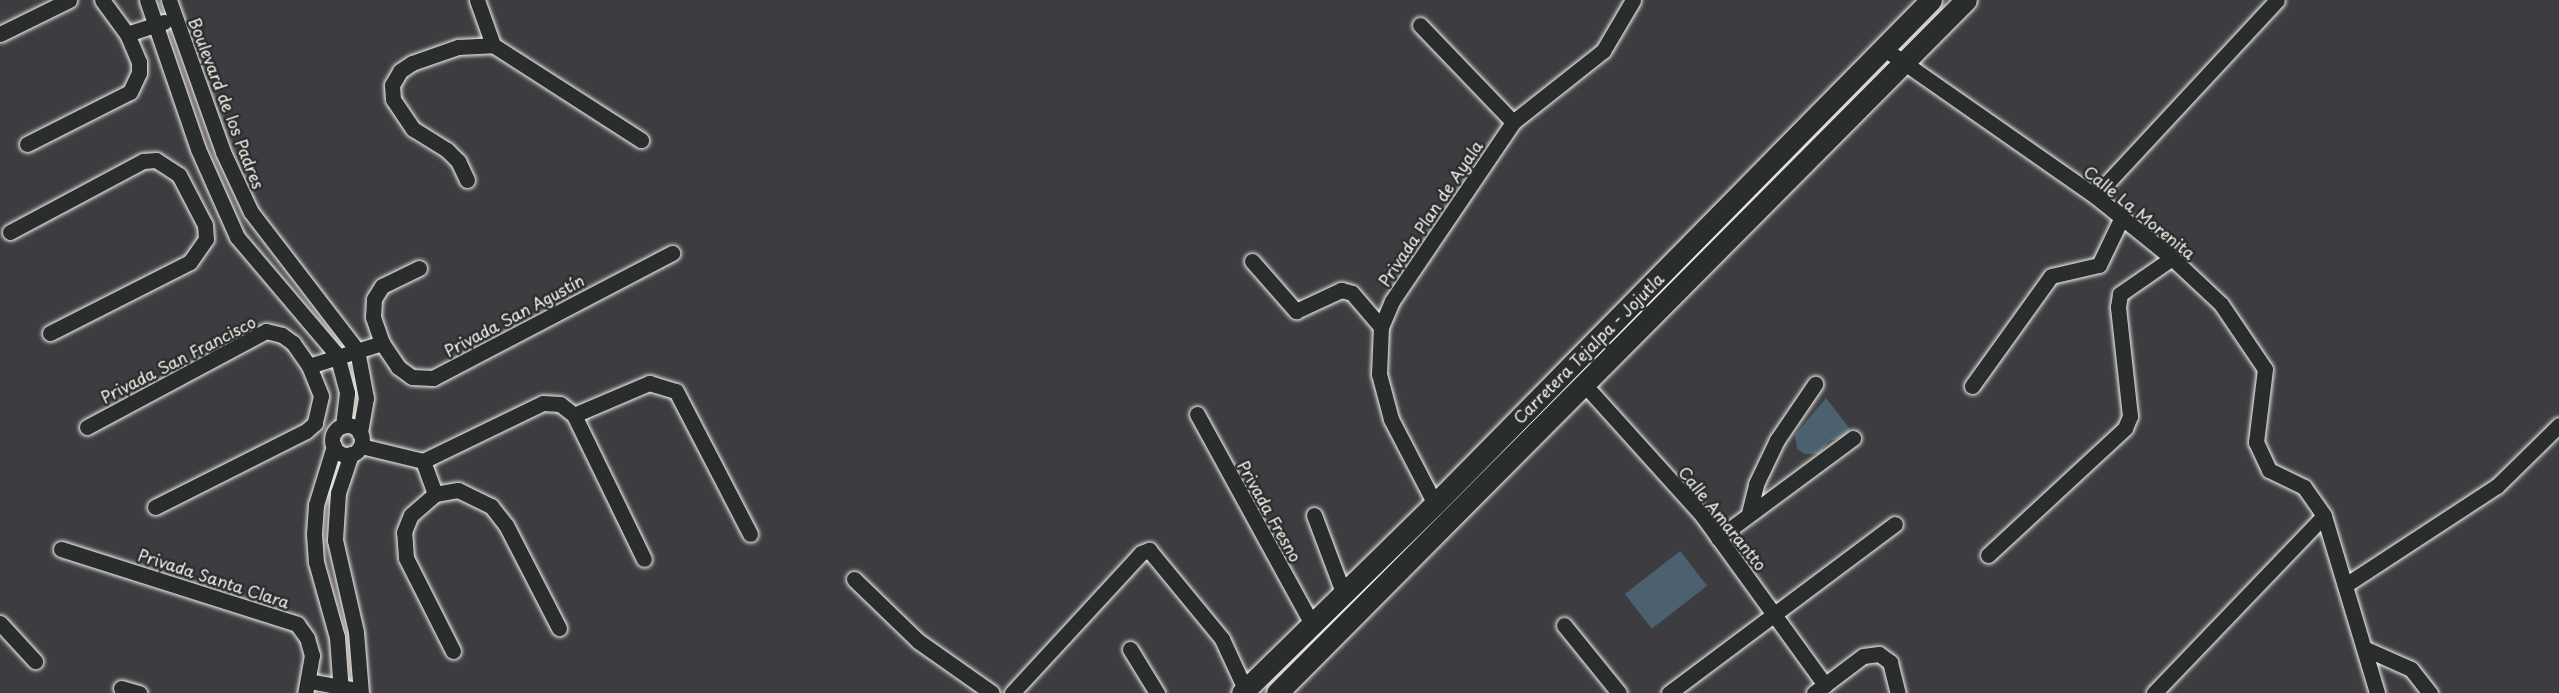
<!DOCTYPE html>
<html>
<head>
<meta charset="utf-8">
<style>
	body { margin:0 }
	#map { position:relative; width:2559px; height:693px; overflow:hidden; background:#3d3c41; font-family:"Playpen Sans",sans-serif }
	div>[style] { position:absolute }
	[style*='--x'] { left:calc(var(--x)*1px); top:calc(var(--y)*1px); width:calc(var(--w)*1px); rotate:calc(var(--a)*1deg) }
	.water>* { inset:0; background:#4c616f; transform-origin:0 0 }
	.roads { filter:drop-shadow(0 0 2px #f4f1e8) drop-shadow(0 0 2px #f4f1e8) }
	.minor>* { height:15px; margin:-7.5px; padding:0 7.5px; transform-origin:7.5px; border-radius:7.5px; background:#2a2d2e }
	.minor>.ring { margin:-7.5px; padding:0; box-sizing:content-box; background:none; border:15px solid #2a2d2e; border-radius:50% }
	.secondary>* { height:21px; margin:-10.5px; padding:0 10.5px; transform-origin:10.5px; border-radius:10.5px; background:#2a2d2e }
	span { translate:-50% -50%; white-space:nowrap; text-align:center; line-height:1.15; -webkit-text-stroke:5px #2a2d2e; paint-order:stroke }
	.street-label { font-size:16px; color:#f4f1e8 }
</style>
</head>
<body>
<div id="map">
	<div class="water">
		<div style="clip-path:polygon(1826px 398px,1850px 429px,1843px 437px,1829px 441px,1819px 454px,1805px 454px,1797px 449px,1795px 435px)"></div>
		<div style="left:1680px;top:551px;width:44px;height:70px;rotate:52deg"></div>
	</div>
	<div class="roads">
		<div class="minor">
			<div style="--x:147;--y:0;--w:157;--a:71.1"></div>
			<div style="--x:198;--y:149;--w:96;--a:66.1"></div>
			<div style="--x:237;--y:237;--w:155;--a:49.7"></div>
			<div style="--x:337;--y:355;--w:39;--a:75"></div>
			<div style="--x:347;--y:393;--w:33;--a:97"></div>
			<div style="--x:169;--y:0;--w:161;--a:70.4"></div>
			<div style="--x:223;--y:152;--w:66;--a:65"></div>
			<div style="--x:251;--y:212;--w:174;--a:52.5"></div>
			<div style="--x:357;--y:350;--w:49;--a:79.4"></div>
			<div style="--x:366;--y:398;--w:36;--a:100"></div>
			<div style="--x:477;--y:0;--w:48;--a:70.4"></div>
			<div style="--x:493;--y:45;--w:176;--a:32.7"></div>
			<div style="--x:1420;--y:25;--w:134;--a:46.2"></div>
			<div style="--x:0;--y:34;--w:77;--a:-26.2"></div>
			<div style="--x:127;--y:34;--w:39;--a:-18"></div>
			<div style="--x:1883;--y:48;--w:259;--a:34.9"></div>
			<div style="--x:2095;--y:196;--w:99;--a:38.8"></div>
			<div style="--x:2172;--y:258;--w:67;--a:43.2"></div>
			<div style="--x:2221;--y:304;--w:78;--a:55.9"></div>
			<div style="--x:2265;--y:369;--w:74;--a:97"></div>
			<div style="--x:2256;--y:442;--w:31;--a:65"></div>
			<div style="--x:2269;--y:470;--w:39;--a:26"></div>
			<div style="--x:2304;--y:487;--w:35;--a:55"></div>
			<div style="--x:2324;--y:516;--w:185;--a:73.3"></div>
			<div style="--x:27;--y:144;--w:115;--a:-26.8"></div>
			<div style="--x:130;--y:92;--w:21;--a:-65"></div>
			<div style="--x:139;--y:73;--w:11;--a:-90"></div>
			<div style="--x:139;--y:62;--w:30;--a:-113"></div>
			<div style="--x:127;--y:34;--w:42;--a:-126.3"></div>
			<div style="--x:467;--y:180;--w:21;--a:-115"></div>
			<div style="--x:458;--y:161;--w:16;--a:-135"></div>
			<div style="--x:447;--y:150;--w:40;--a:-148"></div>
			<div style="--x:413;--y:129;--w:36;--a:-124"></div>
			<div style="--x:393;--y:99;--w:14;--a:-94"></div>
			<div style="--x:392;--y:85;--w:16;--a:-60"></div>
			<div style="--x:400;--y:71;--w:14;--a:-34"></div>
			<div style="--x:412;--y:63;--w:49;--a:-19.2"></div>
			<div style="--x:458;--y:47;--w:35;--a:-3"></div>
			<div style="--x:2095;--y:196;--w:267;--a:-47.1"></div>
			<div style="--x:10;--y:232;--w:151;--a:-28.1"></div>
			<div style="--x:143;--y:161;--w:13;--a:-4"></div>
			<div style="--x:156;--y:160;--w:27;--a:33"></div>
			<div style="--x:179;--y:175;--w:56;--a:62.5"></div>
			<div style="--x:205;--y:225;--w:14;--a:86"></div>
			<div style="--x:206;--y:239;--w:28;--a:125"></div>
			<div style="--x:190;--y:262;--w:157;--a:153.1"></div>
			<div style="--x:1252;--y:261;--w:67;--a:48.7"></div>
			<div style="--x:1296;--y:311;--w:50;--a:-25"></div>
			<div style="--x:1341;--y:290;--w:11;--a:15"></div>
			<div style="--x:1352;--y:293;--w:45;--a:49.5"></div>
			<div style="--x:419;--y:268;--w:41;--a:154.1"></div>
			<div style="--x:382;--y:286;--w:15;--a:122"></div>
			<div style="--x:374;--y:299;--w:18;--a:93"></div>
			<div style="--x:373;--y:317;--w:28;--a:71"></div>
			<div style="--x:382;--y:343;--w:29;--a:56"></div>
			<div style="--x:398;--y:367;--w:17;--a:36"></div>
			<div style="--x:412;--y:377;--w:21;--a:3"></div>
			<div style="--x:433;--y:378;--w:270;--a:-27.6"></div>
			<div style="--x:309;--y:366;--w:77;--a:-17.5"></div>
			<div style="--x:1583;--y:383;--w:178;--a:48"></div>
			<div style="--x:1702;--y:515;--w:210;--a:54.1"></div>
			<div style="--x:1972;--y:386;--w:135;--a:-54.3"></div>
			<div style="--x:2051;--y:276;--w:49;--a:-12.9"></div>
			<div style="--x:2099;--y:265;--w:53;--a:-64.4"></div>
			<div style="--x:1197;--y:414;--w:239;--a:61.3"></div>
			<div style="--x:574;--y:415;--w:82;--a:-23.1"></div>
			<div style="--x:649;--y:383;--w:28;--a:17"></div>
			<div style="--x:676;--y:391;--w:161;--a:62.6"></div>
			<div class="ring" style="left:332px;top:425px;width:15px;height:15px"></div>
			<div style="--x:87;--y:427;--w:203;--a:-28.2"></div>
			<div style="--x:266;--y:331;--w:16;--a:14"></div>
			<div style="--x:282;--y:335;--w:14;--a:36"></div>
			<div style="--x:293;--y:343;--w:28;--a:55"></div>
			<div style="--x:309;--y:366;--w:32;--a:68"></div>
			<div style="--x:321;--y:396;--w:28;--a:103"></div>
			<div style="--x:315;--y:423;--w:12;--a:138"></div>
			<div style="--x:306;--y:431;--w:169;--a:153.3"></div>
			<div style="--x:334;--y:446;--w:62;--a:107"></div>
			<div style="--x:316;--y:505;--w:29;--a:94"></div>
			<div style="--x:314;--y:534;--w:28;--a:86"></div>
			<div style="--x:316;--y:562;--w:78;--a:74.4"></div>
			<div style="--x:337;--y:637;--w:56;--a:85.9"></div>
			<div style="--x:361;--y:446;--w:64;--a:13.6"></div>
			<div style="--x:351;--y:454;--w:41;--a:108.4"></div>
			<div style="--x:338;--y:493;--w:47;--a:93.7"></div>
			<div style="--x:335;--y:540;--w:94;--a:77.1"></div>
			<div style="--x:356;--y:632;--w:61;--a:85.3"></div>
			<div style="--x:423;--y:461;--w:133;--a:-25.8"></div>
			<div style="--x:543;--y:403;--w:17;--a:3"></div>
			<div style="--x:560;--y:404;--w:18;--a:38"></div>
			<div style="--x:574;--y:415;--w:160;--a:64.1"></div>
			<div style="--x:423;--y:461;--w:35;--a:70"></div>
			<div style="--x:1435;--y:504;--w:96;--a:-117.4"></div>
			<div style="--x:1391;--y:419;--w:47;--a:-104.9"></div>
			<div style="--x:1379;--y:374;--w:47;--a:-87.6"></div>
			<div style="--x:1381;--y:327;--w:28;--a:-67"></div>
			<div style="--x:1392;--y:301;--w:216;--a:-55.9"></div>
			<div style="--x:1513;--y:122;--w:115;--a:-38.3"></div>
			<div style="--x:1603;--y:51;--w:59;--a:-59.5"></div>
			<div style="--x:1749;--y:513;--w:30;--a:-76"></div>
			<div style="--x:1756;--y:484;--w:49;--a:-64.5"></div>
			<div style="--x:1777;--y:440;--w:68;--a:-55.8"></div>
			<div style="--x:1314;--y:515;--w:82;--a:69.4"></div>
			<div style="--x:1718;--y:538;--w:168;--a:-36.5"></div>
			<div style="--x:61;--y:549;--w:248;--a:17.6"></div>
			<div style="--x:297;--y:624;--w:17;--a:54"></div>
			<div style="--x:307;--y:638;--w:18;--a:74"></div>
			<div style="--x:312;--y:655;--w:39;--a:100"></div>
			<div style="--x:1988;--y:555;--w:187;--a:-42.8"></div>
			<div style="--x:2125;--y:428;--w:13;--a:-67"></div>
			<div style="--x:2130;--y:416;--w:110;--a:-96.3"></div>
			<div style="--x:2118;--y:307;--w:13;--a:-81"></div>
			<div style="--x:2120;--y:294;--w:63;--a:-34.7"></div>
			<div style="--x:854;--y:579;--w:89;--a:44.1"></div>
			<div style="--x:918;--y:641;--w:90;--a:35.1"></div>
			<div style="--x:2347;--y:584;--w:179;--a:-33.2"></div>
			<div style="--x:2497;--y:486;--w:87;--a:-44.5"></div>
			<div style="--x:0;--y:623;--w:52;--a:47.4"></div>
			<div style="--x:1564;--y:625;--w:87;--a:51"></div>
			<div style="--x:1130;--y:649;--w:52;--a:58.5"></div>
			<div style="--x:2366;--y:649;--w:49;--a:24"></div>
			<div style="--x:2411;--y:669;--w:31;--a:52"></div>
			<div style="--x:453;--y:651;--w:104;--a:-116.8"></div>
			<div style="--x:406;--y:558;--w:26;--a:-94"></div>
			<div style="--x:404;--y:532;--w:18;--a:-68"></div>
			<div style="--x:411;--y:515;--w:32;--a:-41"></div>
			<div style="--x:435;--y:494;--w:23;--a:-10"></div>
			<div style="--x:458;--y:490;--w:37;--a:26"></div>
			<div style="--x:491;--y:506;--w:24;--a:52"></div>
			<div style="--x:506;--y:525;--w:116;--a:62.8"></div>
			<div style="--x:309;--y:681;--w:44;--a:10.5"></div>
			<div style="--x:121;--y:688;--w:19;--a:16"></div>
			<div style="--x:1012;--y:693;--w:190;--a:-47.3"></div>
			<div style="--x:1141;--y:553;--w:9;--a:-21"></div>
			<div style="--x:1149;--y:550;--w:115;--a:50.6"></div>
			<div style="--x:1222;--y:639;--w:55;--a:65.3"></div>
			<div style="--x:1669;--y:693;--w:282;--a:-36.8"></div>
			<div style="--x:1814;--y:693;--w:61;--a:-37.1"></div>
			<div style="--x:1863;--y:656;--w:16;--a:-7"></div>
			<div style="--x:1879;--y:654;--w:14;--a:36"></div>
			<div style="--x:1890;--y:662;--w:32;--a:76"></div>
			<div style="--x:2154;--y:693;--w:245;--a:-46.2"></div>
		</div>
		<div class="secondary">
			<div style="--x:1242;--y:693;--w:270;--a:-44.4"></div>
			<div style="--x:1435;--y:504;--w:707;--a:-45.46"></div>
			<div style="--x:1277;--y:693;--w:977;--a:-45.17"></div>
		</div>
	</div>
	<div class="street-label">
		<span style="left:227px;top:103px;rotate:69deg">Boulevard de los Padres</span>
		<span style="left:2140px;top:212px;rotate:39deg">Calle La Morenita</span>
		<span style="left:1430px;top:213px;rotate:-56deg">Privada Plan de Ayala</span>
		<span style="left:514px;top:315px;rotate:-28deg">Privada San Agustín</span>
		<span style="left:1588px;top:348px;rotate:-45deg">Carretera Tejalpa - Jojutla</span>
		<span style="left:178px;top:359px;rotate:-27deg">Privada San Francisco</span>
		<span style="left:1270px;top:511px;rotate:61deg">Privada Fresno</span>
		<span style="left:1723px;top:518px;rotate:51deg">Calle Amarantto</span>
		<span style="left:214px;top:578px;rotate:18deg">Privada Santa Clara</span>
	</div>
</div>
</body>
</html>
